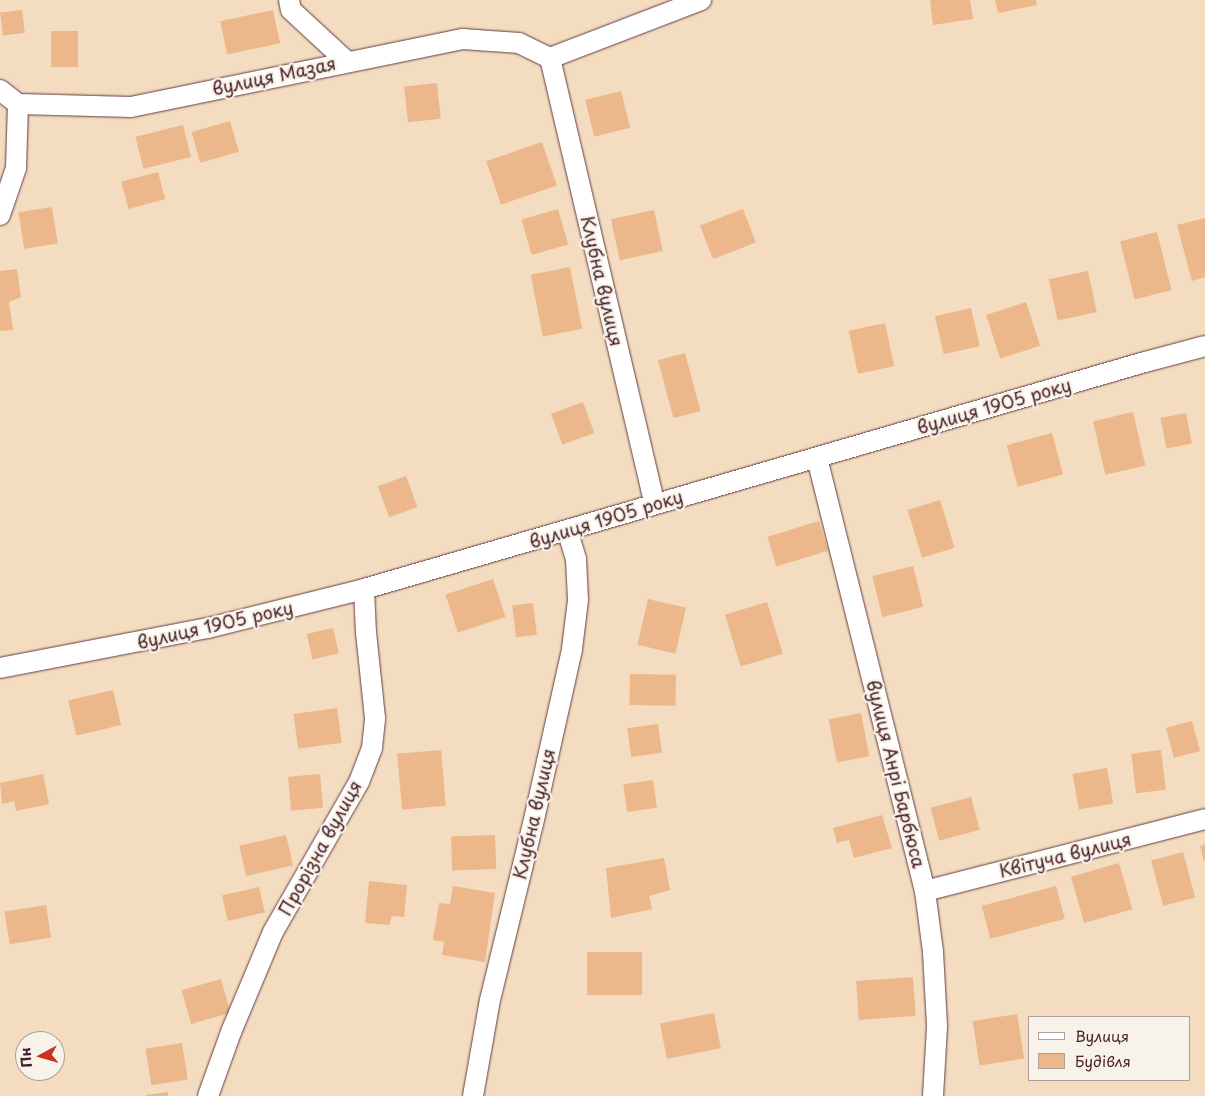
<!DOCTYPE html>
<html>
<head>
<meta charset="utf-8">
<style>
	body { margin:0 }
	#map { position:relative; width:1205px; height:1096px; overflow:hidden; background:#f4dcc0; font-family:"Playpen Sans",sans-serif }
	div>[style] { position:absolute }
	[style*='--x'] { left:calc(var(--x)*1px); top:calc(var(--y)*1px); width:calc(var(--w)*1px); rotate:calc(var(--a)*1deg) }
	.building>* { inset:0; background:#ebb78b; transform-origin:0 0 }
	.roads { filter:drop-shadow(0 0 1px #643b41) drop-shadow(0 0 1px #643b41) }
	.minor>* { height:20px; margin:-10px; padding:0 10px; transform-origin:10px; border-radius:10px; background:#fff }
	span { translate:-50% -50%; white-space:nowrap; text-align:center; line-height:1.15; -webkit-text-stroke:4.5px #f7f3e8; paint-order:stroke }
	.street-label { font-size:18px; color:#4a1f2b }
	.legend { position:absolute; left:1028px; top:1016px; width:162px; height:65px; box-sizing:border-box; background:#f7f3e8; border:1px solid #b29e9c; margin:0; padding:6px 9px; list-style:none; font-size:15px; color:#4a1f2b }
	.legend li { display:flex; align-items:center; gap:10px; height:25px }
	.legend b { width:25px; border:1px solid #b29e9c }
	.north { position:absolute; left:15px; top:1031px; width:50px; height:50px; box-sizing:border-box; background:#f7f3e8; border:1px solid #b29e9c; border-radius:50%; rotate:264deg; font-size:14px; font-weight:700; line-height:20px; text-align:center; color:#4a1f2b }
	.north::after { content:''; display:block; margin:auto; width:18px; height:22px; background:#c8321e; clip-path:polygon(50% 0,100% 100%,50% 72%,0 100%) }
</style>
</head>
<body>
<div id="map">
	<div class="building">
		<div style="clip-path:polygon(930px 0,970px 0,973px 19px,933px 25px)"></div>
		<div style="clip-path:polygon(995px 0,1036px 0,1037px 5px,998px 13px)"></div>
		<div style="left:22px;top:10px;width:23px;height:22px;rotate:83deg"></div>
		<div style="left:273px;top:10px;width:34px;height:54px;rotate:78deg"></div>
		<div style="left:51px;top:31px;width:27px;height:36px"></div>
		<div style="left:437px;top:83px;width:36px;height:33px;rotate:84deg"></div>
		<div style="left:621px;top:91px;width:38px;height:37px;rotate:76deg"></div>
		<div style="left:230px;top:121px;width:32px;height:40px;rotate:74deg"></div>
		<div style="left:183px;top:125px;width:33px;height:49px;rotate:76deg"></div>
		<div style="left:542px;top:142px;width:46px;height:59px;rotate:71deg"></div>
		<div style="left:158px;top:172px;width:28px;height:38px;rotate:75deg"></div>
		<div style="left:52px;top:207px;width:37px;height:34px;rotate:81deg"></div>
		<div style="left:558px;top:209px;width:37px;height:38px;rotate:74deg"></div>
		<div style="left:743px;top:209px;width:36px;height:46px;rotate:69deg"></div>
		<div style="left:654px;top:210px;width:42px;height:44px;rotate:78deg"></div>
		<div style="clip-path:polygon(1205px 218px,1205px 277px,1192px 281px,1177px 225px)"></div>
		<div style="left:1157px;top:232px;width:60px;height:38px;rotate:76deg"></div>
		<div style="left:570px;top:267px;width:63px;height:40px;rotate:79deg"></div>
		<div style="clip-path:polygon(17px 269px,21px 297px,9px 302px,13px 330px,0 331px,0 271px)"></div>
		<div style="left:1088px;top:271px;width:42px;height:40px;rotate:78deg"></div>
		<div style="left:1026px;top:302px;width:46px;height:42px;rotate:72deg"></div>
		<div style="left:971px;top:308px;width:39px;height:37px;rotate:77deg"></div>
		<div style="left:885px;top:323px;width:44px;height:37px;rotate:78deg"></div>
		<div style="left:685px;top:353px;width:60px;height:28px;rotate:75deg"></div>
		<div style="left:583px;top:402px;width:33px;height:34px;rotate:70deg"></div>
		<div style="left:1133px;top:412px;width:55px;height:41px;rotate:77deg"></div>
		<div style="left:1186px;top:413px;width:31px;height:26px;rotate:79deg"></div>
		<div style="left:1052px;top:433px;width:43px;height:47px;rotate:75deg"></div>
		<div style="left:406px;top:476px;width:33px;height:30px;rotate:70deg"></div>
		<div style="left:940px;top:500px;width:50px;height:34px;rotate:73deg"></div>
		<div style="left:819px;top:521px;width:31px;height:54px;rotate:73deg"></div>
		<div style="left:913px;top:566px;width:42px;height:42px;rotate:76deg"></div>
		<div style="left:493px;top:579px;width:40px;height:50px;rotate:72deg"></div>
		<div style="left:648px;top:599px;width:39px;height:47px;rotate:13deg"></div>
		<div style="left:767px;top:602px;width:54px;height:44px;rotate:73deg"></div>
		<div style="left:533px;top:603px;width:32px;height:21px;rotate:83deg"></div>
		<div style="left:333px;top:628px;width:26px;height:27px;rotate:77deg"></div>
		<div style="left:630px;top:674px;width:46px;height:31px;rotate:1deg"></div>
		<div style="left:113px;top:690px;width:36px;height:46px;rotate:77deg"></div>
		<div style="left:337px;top:708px;width:35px;height:44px;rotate:82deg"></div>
		<div style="left:861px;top:713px;width:44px;height:33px;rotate:79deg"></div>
		<div style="left:1192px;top:721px;width:31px;height:27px;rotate:75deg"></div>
		<div style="left:658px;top:724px;width:29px;height:31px;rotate:82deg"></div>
		<div style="left:441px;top:750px;width:56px;height:44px;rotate:85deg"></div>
		<div style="left:1161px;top:750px;width:40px;height:30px;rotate:83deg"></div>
		<div style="left:1107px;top:768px;width:36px;height:35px;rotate:80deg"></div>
		<div style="clip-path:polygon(43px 774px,49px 804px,16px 811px,14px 801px,2px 804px,0 783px)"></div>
		<div style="left:320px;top:774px;width:34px;height:32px;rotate:85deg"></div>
		<div style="left:653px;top:780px;width:28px;height:30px;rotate:82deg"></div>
		<div style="left:971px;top:797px;width:34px;height:42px;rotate:75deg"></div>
		<div style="clip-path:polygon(882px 815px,892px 848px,854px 858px,849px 840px,837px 843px,833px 828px)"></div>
		<div style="left:286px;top:835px;width:31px;height:48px;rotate:77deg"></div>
		<div style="left:495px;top:835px;width:34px;height:44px;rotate:88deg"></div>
		<div style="clip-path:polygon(1205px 844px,1205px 861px,1204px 861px,1200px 846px)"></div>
		<div style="left:1183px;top:852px;width:47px;height:33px;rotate:75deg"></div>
		<div style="clip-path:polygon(664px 858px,670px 890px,649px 896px,652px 909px,611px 918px,606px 868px)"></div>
		<div style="left:1119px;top:863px;width:48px;height:50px;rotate:74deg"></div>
		<div style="clip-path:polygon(369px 881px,407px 885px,404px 917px,392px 916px,389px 925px,365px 923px)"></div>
		<div style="clip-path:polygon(453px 886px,495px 893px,485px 962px,442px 955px,444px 942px,433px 940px,439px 903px,450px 904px)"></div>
		<div style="left:1056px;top:886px;width:34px;height:77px;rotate:75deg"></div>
		<div style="left:259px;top:887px;width:26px;height:38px;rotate:77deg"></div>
		<div style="left:46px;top:905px;width:33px;height:42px;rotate:81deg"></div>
		<div style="left:587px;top:952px;width:55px;height:43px"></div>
		<div style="left:913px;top:977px;width:39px;height:57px;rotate:86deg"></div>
		<div style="left:221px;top:979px;width:35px;height:41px;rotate:74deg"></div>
		<div style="left:714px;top:1013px;width:36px;height:55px;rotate:79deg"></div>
		<div style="left:1017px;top:1014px;width:45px;height:45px;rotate:81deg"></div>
		<div style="left:182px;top:1043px;width:37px;height:37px;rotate:81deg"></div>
		<div style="clip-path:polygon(168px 1092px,168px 1096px,146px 1096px,146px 1095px)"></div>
	</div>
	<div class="roads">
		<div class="minor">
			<div style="--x:289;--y:0;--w:10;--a:79"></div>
			<div style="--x:291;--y:10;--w:75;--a:42.8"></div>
			<div style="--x:550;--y:58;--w:458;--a:76.8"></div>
			<div style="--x:550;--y:58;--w:162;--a:-21"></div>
			<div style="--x:0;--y:90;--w:23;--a:38"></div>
			<div style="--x:18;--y:104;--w:113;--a:1.5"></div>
			<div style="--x:131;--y:107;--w:339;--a:-11.6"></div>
			<div style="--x:463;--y:39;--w:56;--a:4.1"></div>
			<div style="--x:519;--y:43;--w:34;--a:26"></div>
			<div style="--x:0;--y:215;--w:50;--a:-71.2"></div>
			<div style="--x:16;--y:168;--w:64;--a:-88.2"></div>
			<div style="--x:817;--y:458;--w:446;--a:76"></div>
			<div style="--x:925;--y:891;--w:62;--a:82.5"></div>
			<div style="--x:933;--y:952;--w:75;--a:86.9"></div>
			<div style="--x:937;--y:1027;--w:69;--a:93.3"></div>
			<div style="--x:0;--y:668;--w:212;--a:-10.9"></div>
			<div style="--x:208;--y:628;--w:161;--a:-14"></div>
			<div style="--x:364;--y:589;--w:813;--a:-16.21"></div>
			<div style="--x:1145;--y:362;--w:62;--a:-14.9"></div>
			<div style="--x:925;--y:891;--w:289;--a:-14.4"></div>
			<div style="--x:208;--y:1096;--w:68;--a:-70.2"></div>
			<div style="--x:231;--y:1032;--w:108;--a:-67.2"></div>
			<div style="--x:273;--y:932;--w:173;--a:-60.2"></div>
			<div style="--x:359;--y:782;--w:36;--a:-69"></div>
			<div style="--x:372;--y:748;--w:30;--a:-84"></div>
			<div style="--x:375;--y:718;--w:85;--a:-96"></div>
			<div style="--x:366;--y:633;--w:44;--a:-92.6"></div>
			<div style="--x:473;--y:1096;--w:97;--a:-80"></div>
			<div style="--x:490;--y:1000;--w:181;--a:-76.3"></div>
			<div style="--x:533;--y:824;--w:179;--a:-77.4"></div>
			<div style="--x:572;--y:649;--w:49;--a:-83"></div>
			<div style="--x:578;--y:600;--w:41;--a:-92.8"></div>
			<div style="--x:576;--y:559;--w:28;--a:-107"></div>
		</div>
	</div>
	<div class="street-label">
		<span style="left:274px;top:76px;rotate:-12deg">вулиця Мазая</span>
		<span style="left:602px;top:281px;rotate:77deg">Клубна вулиця</span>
		<span style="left:994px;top:406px;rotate:-16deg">вулиця 1905 року</span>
		<span style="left:606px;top:519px;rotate:-17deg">вулиця 1905 року</span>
		<span style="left:215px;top:625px;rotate:-13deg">вулиця 1905 року</span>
		<span style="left:896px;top:774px;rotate:76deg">вулиця Анрі Барбюса</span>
		<span style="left:534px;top:814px;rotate:-77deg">Клубна вулиця</span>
		<span style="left:320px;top:848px;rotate:-61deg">Прорізна вулиця</span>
		<span style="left:1065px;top:855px;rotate:-14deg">Квітуча вулиця</span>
	</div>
	<ul class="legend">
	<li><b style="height:6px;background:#fff"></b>Вулиця</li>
	<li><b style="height:14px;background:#ebb78b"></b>Будівля</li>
	</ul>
	<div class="north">Пн</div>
</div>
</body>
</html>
